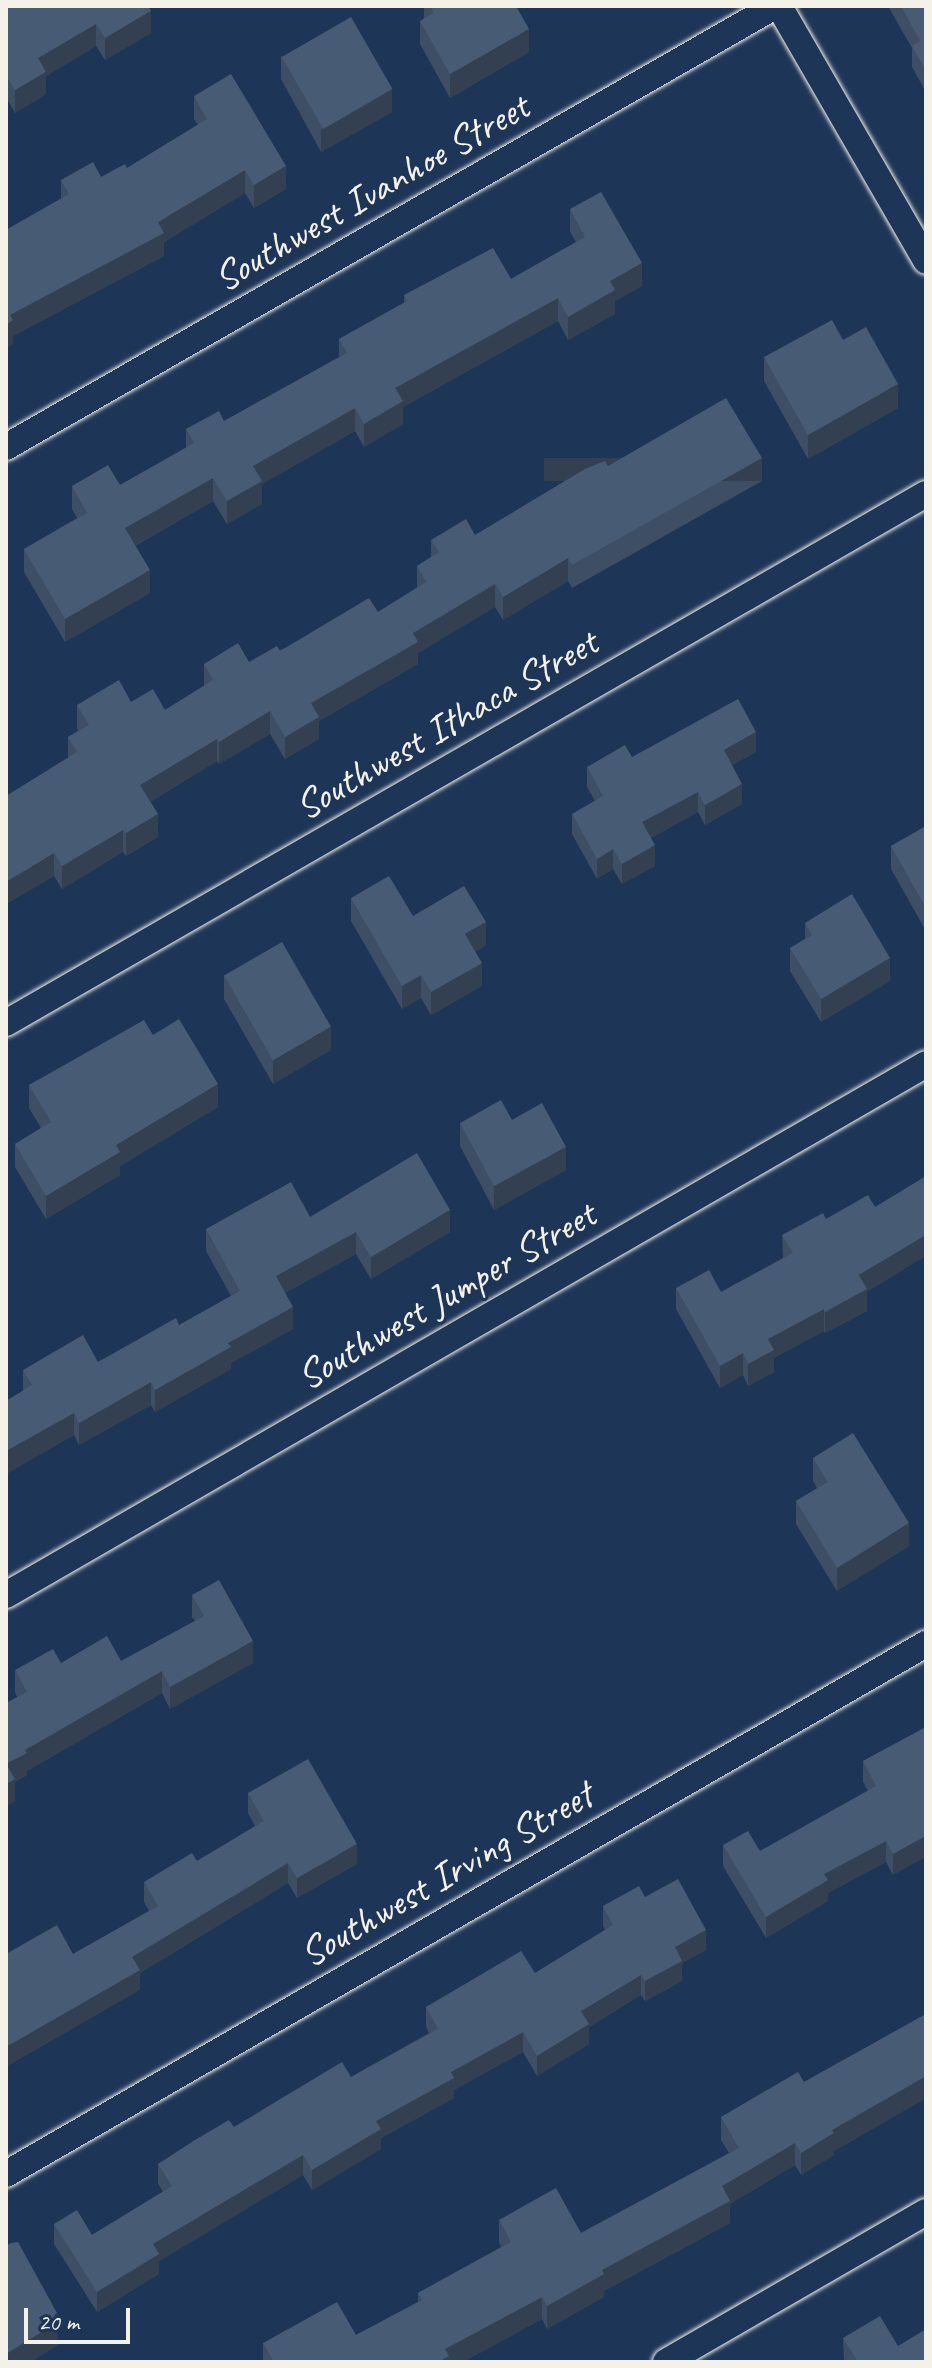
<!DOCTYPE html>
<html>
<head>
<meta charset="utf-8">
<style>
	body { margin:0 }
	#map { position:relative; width:932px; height:2368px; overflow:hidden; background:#1d3557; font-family:Caveat,sans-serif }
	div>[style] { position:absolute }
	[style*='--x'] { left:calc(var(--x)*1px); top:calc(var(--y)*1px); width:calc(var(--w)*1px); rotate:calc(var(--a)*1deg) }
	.roads { filter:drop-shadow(0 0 2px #f4f1e8) drop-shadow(0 0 2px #f4f1e8) }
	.minor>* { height:26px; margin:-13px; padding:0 13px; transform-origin:13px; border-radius:13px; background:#1d3557 }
	.wall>* { inset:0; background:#3e4e64 }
	.shaded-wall>* { inset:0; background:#324051; transform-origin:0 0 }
	.building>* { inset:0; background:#485b74; transform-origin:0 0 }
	span { translate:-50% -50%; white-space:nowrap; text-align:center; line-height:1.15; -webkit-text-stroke:6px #1d3557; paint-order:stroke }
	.street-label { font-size:40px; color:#f4f1e8 }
	.frame { position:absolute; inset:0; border:8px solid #f4f1e8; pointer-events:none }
	.scale { position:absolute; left:24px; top:2308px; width:106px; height:36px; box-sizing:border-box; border:4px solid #f4f1e8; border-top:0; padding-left:10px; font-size:24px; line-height:28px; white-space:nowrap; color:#f4f1e8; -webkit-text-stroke:6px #1d3557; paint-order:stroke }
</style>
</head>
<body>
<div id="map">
	<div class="roads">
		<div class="minor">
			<div style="--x:779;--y:6;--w:294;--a:60"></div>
			<div style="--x:6;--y:447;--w:886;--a:-29.83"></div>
			<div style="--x:6;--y:1023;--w:1061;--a:-29.9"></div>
			<div style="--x:6;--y:1595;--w:1062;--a:-29.99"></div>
			<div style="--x:6;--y:2174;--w:1062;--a:-29.95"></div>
			<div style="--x:666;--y:2362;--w:300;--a:-30"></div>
		</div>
	</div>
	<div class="wall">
		<div style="clip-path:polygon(6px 6px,151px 33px,105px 60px,96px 46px,46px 76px,46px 94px,15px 113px,7px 99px)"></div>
		<div style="clip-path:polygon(424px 6px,516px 6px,529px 52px,450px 98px,420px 44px,420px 21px,424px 19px)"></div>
		<div style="clip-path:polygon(888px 6px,926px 6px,926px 92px,912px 67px,912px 48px)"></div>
		<div style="clip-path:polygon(281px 56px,392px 112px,321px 152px,281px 79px)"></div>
		<div style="clip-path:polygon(194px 96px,286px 189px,254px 208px,245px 193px,164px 242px,164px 256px,13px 336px,13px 344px,6px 348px,6px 230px,61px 199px,61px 180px,101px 177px,127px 168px,198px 125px,194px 119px)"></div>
		<div style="clip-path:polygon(570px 209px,642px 286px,615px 301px,615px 314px,568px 340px,558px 321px,403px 407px,403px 424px,364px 447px,355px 431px,262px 484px,262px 504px,227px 524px,213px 501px,135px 546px,150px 593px,65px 642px,24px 572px,24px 549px,77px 518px,72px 509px,72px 486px,120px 485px,186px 448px,186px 429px,224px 421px,339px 357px,339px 339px,404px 303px,404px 295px,511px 279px,576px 242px,570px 232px)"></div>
		<div style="clip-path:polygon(843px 340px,898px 408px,808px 459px,764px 381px,764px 357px)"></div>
		<div style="clip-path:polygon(608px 466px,762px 481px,572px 588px,568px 581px,503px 620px,495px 607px,418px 653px,418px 664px,319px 721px,319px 739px,285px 759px,270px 734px,219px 764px,217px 761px,150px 802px,158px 837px,126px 856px,123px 852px,62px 889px,54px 876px,6px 904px,68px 758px,68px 737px,78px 731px,77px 728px,77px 705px,131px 702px,165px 710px,204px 686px,204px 664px,249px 662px,378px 612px,417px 588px,417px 566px,431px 557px,431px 540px,475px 535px)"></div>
		<div style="clip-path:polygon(756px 752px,732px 765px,742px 804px,705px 825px,698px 812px,651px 838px,655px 866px,622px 884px,613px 869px,597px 879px,572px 834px,572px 814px,595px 801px,587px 787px,587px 767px,632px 757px)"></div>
		<div style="clip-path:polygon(926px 826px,926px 931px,891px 869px,891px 846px)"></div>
		<div style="clip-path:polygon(351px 898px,413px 916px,486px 945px,475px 952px,482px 986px,431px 1015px,421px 998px,402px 1009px,351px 921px)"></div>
		<div style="clip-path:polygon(805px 923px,890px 981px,821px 1022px,790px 971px,790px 948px,805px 939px)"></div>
		<div style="clip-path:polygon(224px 976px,331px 1050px,273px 1084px,224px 999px)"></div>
		<div style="clip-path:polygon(153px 1035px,218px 1107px,120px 1166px,120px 1175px,46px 1219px,15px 1167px,15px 1144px,41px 1128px,29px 1108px,29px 1085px)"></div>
		<div style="clip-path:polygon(512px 1120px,566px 1170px,494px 1210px,460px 1146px,460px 1123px)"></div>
		<div style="clip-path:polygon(310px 1217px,450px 1232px,371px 1279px,356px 1254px,285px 1293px,293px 1329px,231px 1363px,231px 1369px,155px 1412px,151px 1405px,79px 1445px,74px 1435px,6px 1474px,6px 1401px,23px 1391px,23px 1370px,98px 1362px,179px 1325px,231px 1296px,206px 1251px,206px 1229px)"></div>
		<div style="clip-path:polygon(782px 1235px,867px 1292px,867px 1311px,825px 1333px,824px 1331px,774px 1358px,774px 1372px,748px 1386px,743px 1375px,720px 1388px,676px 1309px,676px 1288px,721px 1292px,783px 1258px)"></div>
		<div style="clip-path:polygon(813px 1458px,909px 1546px,837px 1591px,796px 1524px,796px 1501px,817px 1488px,813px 1481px)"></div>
		<div style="clip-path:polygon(192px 1595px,253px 1663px,170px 1709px,162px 1693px,27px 1771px,27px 1775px,15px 1782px,15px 1801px,6px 1806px,17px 1697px,15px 1692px,15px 1670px,61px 1663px,121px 1661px,195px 1621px,192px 1617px)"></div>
		<div style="clip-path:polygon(926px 1727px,893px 1875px,886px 1862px,828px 1893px,828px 1901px,766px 1938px,723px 1866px,723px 1845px,760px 1851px,868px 1791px,863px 1782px,863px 1761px)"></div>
		<div style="clip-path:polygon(248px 1793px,357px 1864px,297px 1898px,288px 1883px,140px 1973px,140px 1990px,73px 1954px,149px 1911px,144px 1902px,144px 1882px,197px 1861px,255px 1826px,248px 1813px)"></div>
		<div style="clip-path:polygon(645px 1897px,706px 1950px,682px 1963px,682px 1981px,645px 2001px,641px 1995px,589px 2027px,589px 2044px,537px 2076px,523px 2052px,454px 2090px,454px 2098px,381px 2138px,381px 2149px,312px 2190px,303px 2175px,159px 2261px,159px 2274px,97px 2312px,54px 2244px,54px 2224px,92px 2235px,163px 2192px,158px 2184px,158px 2164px,234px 2127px,351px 2077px,429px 2033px,426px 2027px,426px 2007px,535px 1973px,605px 1930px,603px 1926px,603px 1906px)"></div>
		<div style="clip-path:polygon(926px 2014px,926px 2098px,834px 2151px,834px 2155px,801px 2175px,795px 2165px,730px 2204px,730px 2223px,604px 2291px,604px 2297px,547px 2329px,542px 2319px,463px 2362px,263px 2362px,263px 2343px,356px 2335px,418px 2302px,418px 2293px,501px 2247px,499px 2242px,499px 2220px,581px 2233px,729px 2153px,721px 2140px,721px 2117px,804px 2082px)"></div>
		<div style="clip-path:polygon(843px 2338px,898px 2346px,926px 2362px,844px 2362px)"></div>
	</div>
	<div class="shaded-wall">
		<div style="clip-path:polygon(151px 11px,151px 33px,105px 60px,105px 38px)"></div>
		<div style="clip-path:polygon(96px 24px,96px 46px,46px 76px,46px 94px,15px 113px,15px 90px,38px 58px)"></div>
		<div style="clip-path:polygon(529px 29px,529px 52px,450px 98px,450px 74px)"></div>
		<div style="left:7px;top:77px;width:22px;height:1px;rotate:90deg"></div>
		<div style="clip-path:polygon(392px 89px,392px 112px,321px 152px,321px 129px)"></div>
		<div style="clip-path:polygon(286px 166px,286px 189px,254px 208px,254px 185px)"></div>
		<div style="clip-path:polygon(245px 170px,245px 193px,164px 242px,164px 256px,13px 336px,13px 344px,6px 348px,6px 325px,10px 315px,158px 222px)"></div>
		<div style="clip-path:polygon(642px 263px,642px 286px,615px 301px,615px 314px,568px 340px,568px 317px,610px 281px)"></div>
		<div style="clip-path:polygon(558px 298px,558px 321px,403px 407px,403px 424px,364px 447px,364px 424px,395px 388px)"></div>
		<div style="clip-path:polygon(898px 384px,898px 408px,808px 459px,808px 435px)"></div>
		<div style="clip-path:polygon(355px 408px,355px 431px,262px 484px,262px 504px,227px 524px,227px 501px,253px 466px)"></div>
		<div style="left:762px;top:458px;width:23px;height:218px;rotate:90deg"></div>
		<div style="clip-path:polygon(213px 478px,213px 501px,125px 551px,125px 528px)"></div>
		<div style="clip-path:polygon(568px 558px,568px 581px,503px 620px,503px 597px)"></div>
		<div style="clip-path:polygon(150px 570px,150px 593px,65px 642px,65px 619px)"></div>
		<div style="clip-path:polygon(495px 584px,495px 607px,418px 653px,418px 664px,319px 721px,319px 739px,285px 759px,285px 737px,311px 703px,413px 633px)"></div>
		<div style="clip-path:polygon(270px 711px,270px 734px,219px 764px,219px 742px)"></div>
		<div style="clip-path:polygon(756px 732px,756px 752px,724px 770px,724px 750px)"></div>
		<div style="clip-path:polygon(217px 739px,217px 761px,140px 808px,140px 785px)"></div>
		<div style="clip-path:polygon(742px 784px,742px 804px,705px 825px,705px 805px)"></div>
		<div style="clip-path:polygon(698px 792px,698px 812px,642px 843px,642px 822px)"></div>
		<div style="clip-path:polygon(158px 814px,158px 837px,126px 856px,126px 833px)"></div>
		<div style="clip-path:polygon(123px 830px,123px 852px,62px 889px,62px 866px)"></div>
		<div style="clip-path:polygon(655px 845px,655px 866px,622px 884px,622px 864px)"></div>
		<div style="clip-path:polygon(613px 849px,613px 869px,597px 879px,597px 859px)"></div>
		<div style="clip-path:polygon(54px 853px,54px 876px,6px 904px,6px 882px)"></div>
		<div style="clip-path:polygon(486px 922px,486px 945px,465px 957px,465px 934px)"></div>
		<div style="clip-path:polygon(890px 958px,890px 981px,821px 1022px,821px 999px)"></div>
		<div style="clip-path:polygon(482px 963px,482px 986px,431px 1015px,431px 992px)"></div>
		<div style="clip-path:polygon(421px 975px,421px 998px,402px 1009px,402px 986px)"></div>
		<div style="clip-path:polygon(331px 1027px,331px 1050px,273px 1084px,273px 1060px)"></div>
		<div style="clip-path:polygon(218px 1084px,218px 1107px,120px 1166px,120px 1175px,46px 1219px,46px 1196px,116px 1145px)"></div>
		<div style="clip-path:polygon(566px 1147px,566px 1170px,494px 1210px,494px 1186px)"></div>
		<div style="clip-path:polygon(450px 1210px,450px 1232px,371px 1279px,371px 1257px)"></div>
		<div style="clip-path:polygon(356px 1232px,356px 1254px,276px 1298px,276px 1276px)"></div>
		<div style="clip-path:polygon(926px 1235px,926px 1256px,867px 1292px,867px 1311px,825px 1333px,825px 1312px,859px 1275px)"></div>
		<div style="clip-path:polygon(293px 1307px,293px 1329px,231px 1363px,231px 1369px,155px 1412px,155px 1390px,228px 1343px)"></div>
		<div style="clip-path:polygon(824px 1309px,824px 1331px,774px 1358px,774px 1372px,748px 1386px,748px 1364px,768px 1339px)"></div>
		<div style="clip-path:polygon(743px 1353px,743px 1375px,720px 1388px,720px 1366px)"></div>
		<div style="clip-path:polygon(151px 1382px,151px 1405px,79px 1445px,79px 1423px)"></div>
		<div style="clip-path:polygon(74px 1413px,74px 1435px,6px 1474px,6px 1451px)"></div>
		<div style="clip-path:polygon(909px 1523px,909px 1546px,837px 1591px,837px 1568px)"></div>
		<div style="clip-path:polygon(253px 1641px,253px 1663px,170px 1709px,170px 1687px)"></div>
		<div style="clip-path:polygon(162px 1671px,162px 1693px,27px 1771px,27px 1775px,15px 1782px,15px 1801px,6px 1806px,6px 1764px,25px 1750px)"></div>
		<div style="clip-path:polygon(926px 1836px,926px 1857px,893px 1875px,893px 1854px)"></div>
		<div style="clip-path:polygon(886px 1841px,886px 1862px,828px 1893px,828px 1901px,766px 1938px,766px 1917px,824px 1874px)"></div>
		<div style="clip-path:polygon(357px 1844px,357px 1864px,297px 1898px,297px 1878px)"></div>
		<div style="clip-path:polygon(288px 1863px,288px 1883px,140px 1973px,140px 1990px,6px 2067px,6px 2047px,132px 1957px)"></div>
		<div style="clip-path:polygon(706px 1930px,706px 1950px,682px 1963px,682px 1981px,645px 2001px,645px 1981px,675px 1947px)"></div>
		<div style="clip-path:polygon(641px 1975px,641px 1995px,589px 2027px,589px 2044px,537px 2076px,537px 2056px,581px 2011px)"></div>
		<div style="clip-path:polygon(523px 2032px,523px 2052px,454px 2090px,454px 2098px,381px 2138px,381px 2149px,312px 2190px,312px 2170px,376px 2121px,451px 2072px)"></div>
		<div style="clip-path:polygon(926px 2076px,926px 2098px,834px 2151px,834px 2155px,801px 2175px,801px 2153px,832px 2130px)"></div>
		<div style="clip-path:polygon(795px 2143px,795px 2165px,730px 2204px,730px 2223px,604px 2291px,604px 2297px,547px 2329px,547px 2306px,722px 2186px)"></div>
		<div style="clip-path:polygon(303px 2155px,303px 2175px,159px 2261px,159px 2274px,97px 2312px,97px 2292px,153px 2244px)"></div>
		<div style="clip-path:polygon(542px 2297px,542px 2319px,463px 2362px,438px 2362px,445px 2349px)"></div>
		<div style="clip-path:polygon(57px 2313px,58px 2345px,31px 2362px,6px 2362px,6px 2354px)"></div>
	</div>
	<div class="building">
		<div style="clip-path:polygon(6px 6px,148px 6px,151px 11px,105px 38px,96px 24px,38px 58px,46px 72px,15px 90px,7px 77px,6px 78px)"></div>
		<div style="clip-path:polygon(430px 6px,516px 6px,529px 29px,450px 74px,420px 21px,434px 13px)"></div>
		<div style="clip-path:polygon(901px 6px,926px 6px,926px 71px,912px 46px,920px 41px)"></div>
		<div style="left:351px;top:17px;width:83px;height:80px;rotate:60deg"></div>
		<div style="clip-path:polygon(231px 74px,286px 166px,254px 185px,245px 170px,158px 222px,164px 233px,10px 315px,13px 320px,6px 325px,6px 230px,69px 194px,61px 180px,93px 162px,101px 177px,125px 164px,127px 168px,207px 119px,194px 96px)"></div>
		<div style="clip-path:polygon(601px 192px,642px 263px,610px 281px,615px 290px,568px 317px,558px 298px,395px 388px,403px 401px,364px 424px,355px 408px,253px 466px,262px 481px,227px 501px,213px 478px,125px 528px,150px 570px,65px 619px,24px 549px,87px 513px,72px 486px,108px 465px,120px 485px,194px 443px,186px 429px,219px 411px,224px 421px,347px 353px,339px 339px,407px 301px,404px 295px,493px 248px,511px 279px,585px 237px,570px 209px)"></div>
		<div style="clip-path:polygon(832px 320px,843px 340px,866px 327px,898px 384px,808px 435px,764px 357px)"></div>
		<div style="clip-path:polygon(726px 398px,762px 458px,572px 565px,568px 558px,503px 597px,495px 584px,413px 633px,418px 642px,311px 703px,319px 717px,285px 737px,270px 711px,219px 742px,217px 739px,140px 785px,158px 814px,126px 833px,123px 830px,62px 866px,54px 853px,6px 882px,6px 796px,77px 752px,68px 737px,89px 725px,77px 705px,119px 680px,131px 702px,153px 689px,165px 710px,213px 680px,204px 664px,238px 643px,249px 662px,277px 646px,280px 651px,369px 598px,378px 612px,426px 582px,417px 566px,439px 552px,431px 540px,466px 519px,475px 535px,585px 469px,605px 461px,608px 466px)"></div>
		<div style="clip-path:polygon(738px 699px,756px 732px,724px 750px,742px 784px,705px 805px,698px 792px,642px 822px,655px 845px,622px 864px,613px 849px,597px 859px,572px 814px,603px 796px,587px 767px,625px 745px,632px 757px)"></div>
		<div style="clip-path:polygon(926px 826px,926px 908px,891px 846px)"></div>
		<div style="clip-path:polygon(389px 876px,413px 916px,464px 886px,486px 922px,465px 934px,482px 963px,431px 992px,421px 975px,402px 986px,351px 898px)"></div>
		<div style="clip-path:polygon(852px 894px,890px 958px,821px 999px,790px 948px,812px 935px,805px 923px)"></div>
		<div style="left:282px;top:942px;width:98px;height:67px;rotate:60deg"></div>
		<div style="clip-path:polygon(179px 1019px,218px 1084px,116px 1145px,120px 1152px,46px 1196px,15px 1144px,51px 1122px,29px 1085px,144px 1020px,153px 1035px)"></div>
		<div style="clip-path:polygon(501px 1100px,512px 1120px,542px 1103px,566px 1147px,494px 1186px,460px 1123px)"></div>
		<div style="clip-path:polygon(417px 1153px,450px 1210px,371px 1257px,356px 1232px,276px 1276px,293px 1307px,228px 1343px,231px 1347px,155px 1390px,151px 1382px,79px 1423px,74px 1413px,6px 1451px,6px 1401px,32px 1385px,23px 1370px,83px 1335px,98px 1362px,176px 1318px,179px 1325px,240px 1291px,206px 1229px,291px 1182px,310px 1217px)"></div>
		<div style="clip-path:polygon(926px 1176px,926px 1235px,859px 1275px,867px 1289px,825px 1312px,824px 1309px,768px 1339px,774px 1350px,748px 1364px,743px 1353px,720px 1366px,676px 1288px,709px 1270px,721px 1292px,793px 1253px,782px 1235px,823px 1213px,826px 1219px,868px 1195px,875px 1207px)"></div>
		<div style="clip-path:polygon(853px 1433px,909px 1523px,837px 1568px,796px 1501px,828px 1482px,813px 1458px)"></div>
		<div style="clip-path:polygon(219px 1580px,253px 1641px,170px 1687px,162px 1671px,25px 1750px,27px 1753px,6px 1764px,15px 1779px,6px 1784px,6px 1703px,27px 1692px,15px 1670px,53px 1649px,61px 1663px,107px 1636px,121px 1661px,204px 1616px,192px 1595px)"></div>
		<div style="clip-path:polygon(926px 1727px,926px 1836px,893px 1854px,886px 1841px,824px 1874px,828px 1880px,766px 1917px,723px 1845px,748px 1831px,760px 1851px,876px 1786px,863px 1761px)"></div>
		<div style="clip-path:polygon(308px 1759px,357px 1844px,297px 1878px,288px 1863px,132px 1957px,140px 1970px,6px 2047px,6px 1954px,57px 1925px,73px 1954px,158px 1906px,144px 1882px,192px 1853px,197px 1861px,264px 1821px,248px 1793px)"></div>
		<div style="clip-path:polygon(678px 1879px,706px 1930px,675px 1947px,682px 1961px,645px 1981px,641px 1975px,581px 2011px,589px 2024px,537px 2056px,523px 2032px,451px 2072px,454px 2078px,376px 2121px,381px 2129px,312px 2170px,303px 2155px,153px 2244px,159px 2254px,97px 2292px,54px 2224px,77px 2210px,92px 2235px,172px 2186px,158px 2164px,195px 2140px,229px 2120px,234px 2127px,342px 2062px,351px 2077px,438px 2029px,426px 2007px,521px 1951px,535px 1973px,613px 1925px,603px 1906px,639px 1886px,645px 1897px)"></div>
		<div style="clip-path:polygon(926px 2014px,926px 2076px,832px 2130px,834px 2133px,801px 2153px,795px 2143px,722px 2186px,730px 2201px,602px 2270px,604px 2274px,547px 2306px,542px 2297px,445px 2349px,449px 2356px,438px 2362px,274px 2362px,263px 2343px,337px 2302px,356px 2335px,422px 2300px,418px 2293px,511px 2242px,499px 2220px,556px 2188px,581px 2233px,739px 2148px,721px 2117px,798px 2072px,804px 2082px)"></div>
		<div style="clip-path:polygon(18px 2242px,57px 2313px,54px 2315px,58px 2322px,6px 2354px,6px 2246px,11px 2243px)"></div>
		<div style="clip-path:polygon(880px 2316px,898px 2346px,926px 2329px,926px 2362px,858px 2362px,843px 2338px)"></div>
	</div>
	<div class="street-label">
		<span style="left:371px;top:192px;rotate:-30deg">Southwest Ivanhoe Street</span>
		<span style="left:446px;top:724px;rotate:-30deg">Southwest Ithaca Street</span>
		<span style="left:446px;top:1295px;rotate:-30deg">Southwest Jumper Street</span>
		<span style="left:446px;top:1874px;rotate:-30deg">Southwest Irving Street</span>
	</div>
	<div class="frame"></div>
	<div class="scale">20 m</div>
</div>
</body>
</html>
